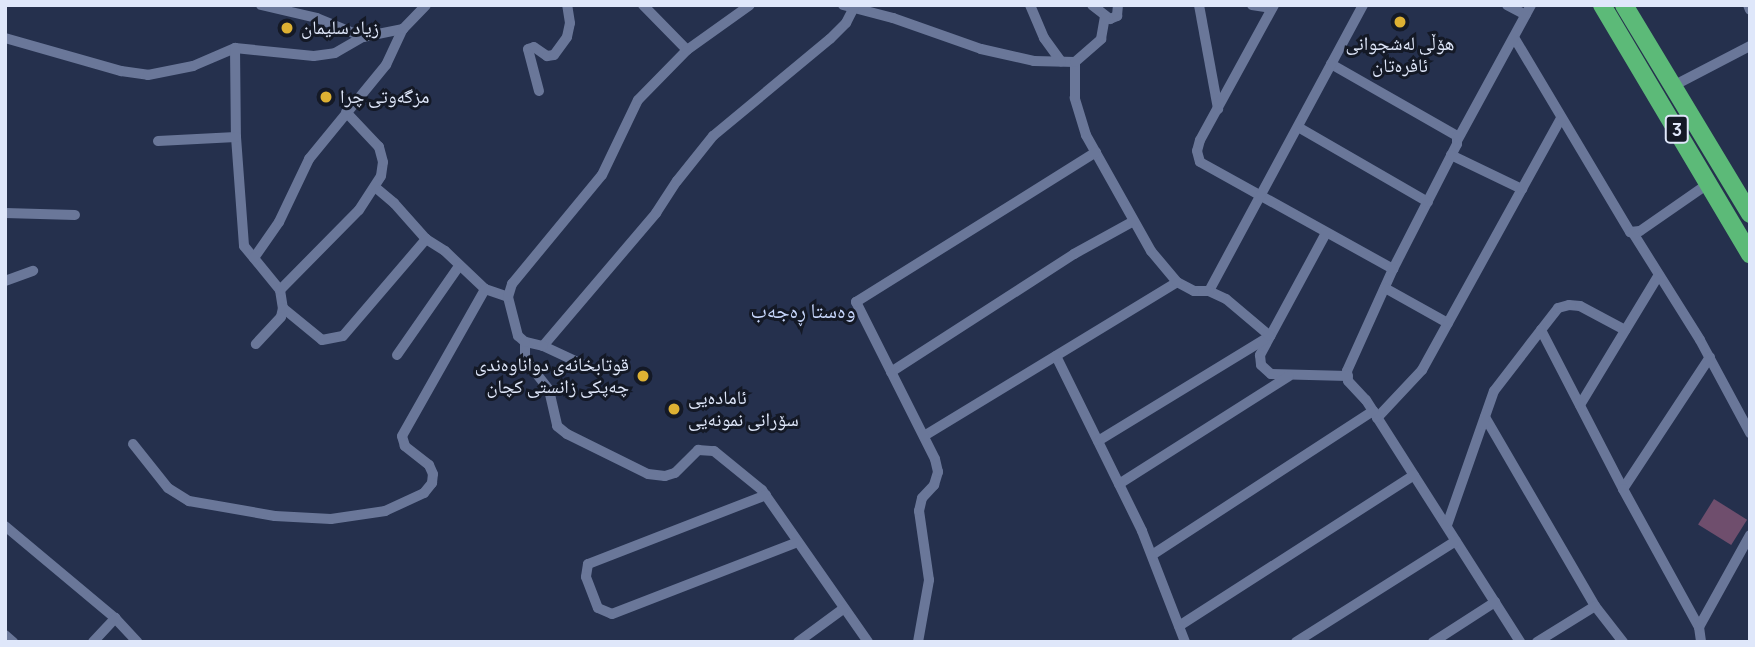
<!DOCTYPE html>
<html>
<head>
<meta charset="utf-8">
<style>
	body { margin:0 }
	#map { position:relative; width:1755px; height:647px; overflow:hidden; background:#25304d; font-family:Manrope,"Noto Naskh Arabic",sans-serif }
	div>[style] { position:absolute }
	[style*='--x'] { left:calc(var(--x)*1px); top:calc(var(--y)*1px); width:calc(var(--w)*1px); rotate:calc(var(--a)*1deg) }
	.green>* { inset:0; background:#6f4e6d; transform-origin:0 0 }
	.minor>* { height:10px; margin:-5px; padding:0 5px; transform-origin:5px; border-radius:5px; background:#6a7799 }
	.trunk>* { height:18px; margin:-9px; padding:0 9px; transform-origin:9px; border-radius:9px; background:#5cba78 }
	.dots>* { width:19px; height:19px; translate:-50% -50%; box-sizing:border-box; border:4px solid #141926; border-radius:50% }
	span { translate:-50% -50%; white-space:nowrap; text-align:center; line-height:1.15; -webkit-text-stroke:6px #141926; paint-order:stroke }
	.shield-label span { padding:2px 5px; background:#141926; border:2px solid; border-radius:5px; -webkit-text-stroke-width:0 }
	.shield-label { font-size:18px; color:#dfe7fa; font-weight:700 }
	.poi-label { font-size:19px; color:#dfe7fa }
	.left { translate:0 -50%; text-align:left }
	.right { translate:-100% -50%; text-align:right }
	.neighbourhood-label { font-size:21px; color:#c7d6fb }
	.frame { position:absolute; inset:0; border:7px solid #dfe7fa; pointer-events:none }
</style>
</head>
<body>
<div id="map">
	<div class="green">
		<div style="left:1714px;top:499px;width:39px;height:30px;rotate:32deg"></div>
	</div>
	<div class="minor">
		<div style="--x:261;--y:5;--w:57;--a:13.1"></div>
		<div style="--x:317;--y:18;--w:50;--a:22.4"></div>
		<div style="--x:643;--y:5;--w:63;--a:45.6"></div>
		<div style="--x:843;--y:5;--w:52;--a:14.6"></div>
		<div style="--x:893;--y:18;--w:93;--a:19.4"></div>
		<div style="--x:981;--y:49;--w:54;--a:12.8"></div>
		<div style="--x:1034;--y:61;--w:41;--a:1.4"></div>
		<div style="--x:1030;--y:5;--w:36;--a:67"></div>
		<div style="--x:1044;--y:38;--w:29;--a:54"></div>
		<div style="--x:1092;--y:5;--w:23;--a:38"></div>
		<div style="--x:1110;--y:19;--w:8;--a:-23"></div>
		<div style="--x:1117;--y:16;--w:11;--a:-85"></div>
		<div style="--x:1199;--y:5;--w:106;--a:79.6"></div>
		<div style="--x:1252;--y:5;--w:20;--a:9"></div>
		<div style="--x:1274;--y:5;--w:154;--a:118.7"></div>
		<div style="--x:1200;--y:140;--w:11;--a:105"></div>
		<div style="--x:1197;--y:151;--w:11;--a:75"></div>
		<div style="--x:1200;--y:162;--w:221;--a:29"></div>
		<div style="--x:1507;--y:5;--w:21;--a:28"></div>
		<div style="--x:1748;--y:5;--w:5;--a:68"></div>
		<div style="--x:5;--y:38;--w:121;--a:15.9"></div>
		<div style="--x:121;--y:71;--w:27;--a:8"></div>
		<div style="--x:148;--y:75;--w:46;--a:-11.3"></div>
		<div style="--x:193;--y:66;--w:46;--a:-23.2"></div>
		<div style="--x:235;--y:48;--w:79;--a:5.8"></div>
		<div style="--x:314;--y:56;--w:21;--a:-8"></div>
		<div style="--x:335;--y:53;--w:32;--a:-30"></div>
		<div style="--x:363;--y:37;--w:41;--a:-11.3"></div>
		<div style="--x:1515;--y:39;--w:225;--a:59.2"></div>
		<div style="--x:1630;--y:232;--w:10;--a:-6"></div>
		<div style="--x:1640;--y:231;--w:84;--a:-34.8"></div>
		<div style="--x:235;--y:48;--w:89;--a:89.4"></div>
		<div style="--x:236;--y:137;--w:109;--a:85.8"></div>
		<div style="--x:244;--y:246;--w:57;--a:50.7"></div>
		<div style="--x:280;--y:290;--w:18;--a:81"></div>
		<div style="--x:283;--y:308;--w:9;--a:103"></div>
		<div style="--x:281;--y:317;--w:37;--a:133"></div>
		<div style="--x:1331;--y:64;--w:145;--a:29.7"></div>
		<div style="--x:1457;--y:136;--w:8;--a:90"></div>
		<div style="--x:1457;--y:144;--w:140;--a:117.1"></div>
		<div style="--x:1393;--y:269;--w:112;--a:114.3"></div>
		<div style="--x:1347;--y:371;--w:10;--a:84"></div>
		<div style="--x:1348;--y:381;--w:26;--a:47"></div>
		<div style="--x:1366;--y:400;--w:287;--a:57.5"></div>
		<div style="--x:1673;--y:86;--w:87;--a:-27.5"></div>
		<div style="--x:539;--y:91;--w:43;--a:-104.7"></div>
		<div style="--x:528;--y:49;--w:6;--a:-18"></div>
		<div style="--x:534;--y:47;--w:16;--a:35"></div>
		<div style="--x:547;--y:56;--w:7;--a:-8"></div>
		<div style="--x:554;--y:55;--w:22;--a:-54"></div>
		<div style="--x:567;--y:37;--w:14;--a:-78"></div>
		<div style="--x:570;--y:23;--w:18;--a:-99"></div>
		<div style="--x:1298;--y:127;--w:150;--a:30"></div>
		<div style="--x:1458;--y:139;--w:153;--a:-61.4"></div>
		<div style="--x:158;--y:141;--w:78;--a:-2.9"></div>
		<div style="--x:1451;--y:155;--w:79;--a:25.6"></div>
		<div style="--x:375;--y:187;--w:25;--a:40"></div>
		<div style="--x:394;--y:203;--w:48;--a:48.4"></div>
		<div style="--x:426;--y:239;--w:22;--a:32"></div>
		<div style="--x:445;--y:251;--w:55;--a:43.5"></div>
		<div style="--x:485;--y:289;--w:24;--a:19"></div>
		<div style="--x:5;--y:213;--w:70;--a:1.6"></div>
		<div style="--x:1326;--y:233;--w:139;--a:118.4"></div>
		<div style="--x:1260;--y:355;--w:10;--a:84"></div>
		<div style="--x:1261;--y:365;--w:13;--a:42"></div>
		<div style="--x:1271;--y:374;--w:77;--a:1.5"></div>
		<div style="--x:1633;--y:233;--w:126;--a:57.9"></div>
		<div style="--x:1700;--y:340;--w:106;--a:61.7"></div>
		<div style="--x:254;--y:258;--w:44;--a:-55.2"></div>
		<div style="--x:279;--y:222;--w:70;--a:-64.5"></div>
		<div style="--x:309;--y:159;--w:122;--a:-50.7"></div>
		<div style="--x:386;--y:65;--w:40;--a:-65"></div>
		<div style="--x:403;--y:29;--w:33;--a:-46"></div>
		<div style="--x:5;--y:281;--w:30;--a:-20"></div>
		<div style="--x:1385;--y:288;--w:72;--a:29.1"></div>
		<div style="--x:280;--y:290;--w:112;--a:-45.4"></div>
		<div style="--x:359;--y:210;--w:40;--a:-57.1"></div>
		<div style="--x:381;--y:176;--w:14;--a:-82"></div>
		<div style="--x:383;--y:162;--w:16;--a:-105"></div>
		<div style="--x:379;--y:147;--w:48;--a:-133.3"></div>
		<div style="--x:1209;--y:291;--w:325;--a:-61.7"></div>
		<div style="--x:283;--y:308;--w:50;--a:39.4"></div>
		<div style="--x:322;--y:340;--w:21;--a:-11"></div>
		<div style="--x:343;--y:336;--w:128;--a:-49.4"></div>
		<div style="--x:1541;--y:330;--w:28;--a:-52"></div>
		<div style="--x:1558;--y:308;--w:11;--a:-15"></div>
		<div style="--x:1569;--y:305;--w:11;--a:5"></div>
		<div style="--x:1580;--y:306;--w:51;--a:28.1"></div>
		<div style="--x:525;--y:342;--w:17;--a:90"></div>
		<div style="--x:525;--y:359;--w:39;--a:52"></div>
		<div style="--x:549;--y:390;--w:37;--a:77"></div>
		<div style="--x:557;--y:426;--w:13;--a:39"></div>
		<div style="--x:567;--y:434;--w:90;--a:26.3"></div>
		<div style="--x:648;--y:474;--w:17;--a:7"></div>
		<div style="--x:665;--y:476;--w:10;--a:-17"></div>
		<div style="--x:675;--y:473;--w:33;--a:-45"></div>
		<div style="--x:698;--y:450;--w:16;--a:4"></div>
		<div style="--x:714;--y:451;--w:62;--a:39.1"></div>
		<div style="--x:762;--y:490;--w:185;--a:55.1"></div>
		<div style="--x:543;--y:346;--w:175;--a:-49.6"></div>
		<div style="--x:656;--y:213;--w:38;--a:-57"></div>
		<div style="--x:677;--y:181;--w:58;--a:-51.3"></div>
		<div style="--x:713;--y:136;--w:152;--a:-39.7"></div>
		<div style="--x:830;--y:39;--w:23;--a:-45"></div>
		<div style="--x:846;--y:23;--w:18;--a:-63"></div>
		<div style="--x:397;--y:355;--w:108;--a:-55.1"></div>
		<div style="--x:1056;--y:356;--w:195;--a:63.8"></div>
		<div style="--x:1142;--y:531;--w:119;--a:68.8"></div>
		<div style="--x:584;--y:365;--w:45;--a:-155.1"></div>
		<div style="--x:543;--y:346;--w:18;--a:-167"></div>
		<div style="--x:525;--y:342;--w:9;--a:-139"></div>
		<div style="--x:518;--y:336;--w:40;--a:-104.4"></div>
		<div style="--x:508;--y:297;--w:14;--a:-73"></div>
		<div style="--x:512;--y:284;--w:141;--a:-50.5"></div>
		<div style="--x:602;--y:175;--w:83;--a:-64.4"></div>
		<div style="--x:638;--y:100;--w:70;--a:-45.6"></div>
		<div style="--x:687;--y:50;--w:77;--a:-35.5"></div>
		<div style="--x:891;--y:372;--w:218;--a:-32.8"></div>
		<div style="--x:1074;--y:254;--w:68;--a:-28.8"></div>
		<div style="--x:1580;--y:405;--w:151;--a:-58.8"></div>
		<div style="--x:1485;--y:417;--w:219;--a:59.8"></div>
		<div style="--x:1595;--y:606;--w:46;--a:52.1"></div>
		<div style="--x:1377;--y:418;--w:66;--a:-46.8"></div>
		<div style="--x:1422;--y:370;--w:288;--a:-61.1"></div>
		<div style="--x:924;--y:436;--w:296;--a:-31.3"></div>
		<div style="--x:1098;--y:441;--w:202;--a:-31.4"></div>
		<div style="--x:1270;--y:336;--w:57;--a:-139.9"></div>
		<div style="--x:1226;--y:299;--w:19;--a:-155"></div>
		<div style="--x:1209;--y:291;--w:15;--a:180"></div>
		<div style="--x:1194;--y:291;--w:19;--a:-152"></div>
		<div style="--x:1177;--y:282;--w:40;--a:-130"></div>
		<div style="--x:1151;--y:251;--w:133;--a:-119.3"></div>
		<div style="--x:1086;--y:135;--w:39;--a:-107"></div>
		<div style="--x:1075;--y:98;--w:36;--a:-90"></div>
		<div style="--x:1075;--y:62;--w:35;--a:-41"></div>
		<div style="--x:1101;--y:39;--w:22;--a:-80"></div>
		<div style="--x:133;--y:444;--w:56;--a:51.5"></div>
		<div style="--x:168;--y:488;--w:25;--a:32"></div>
		<div style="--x:189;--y:501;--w:87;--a:9.9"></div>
		<div style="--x:275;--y:516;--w:56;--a:3.1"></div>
		<div style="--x:331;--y:519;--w:55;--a:-8.4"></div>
		<div style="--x:385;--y:511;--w:43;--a:-24.8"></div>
		<div style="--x:424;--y:493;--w:13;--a:-51"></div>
		<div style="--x:432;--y:483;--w:9;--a:-84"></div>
		<div style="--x:433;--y:474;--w:10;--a:-114"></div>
		<div style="--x:429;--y:465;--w:31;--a:-142"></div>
		<div style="--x:405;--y:446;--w:10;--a:-107"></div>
		<div style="--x:402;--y:436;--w:169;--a:-60.5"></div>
		<div style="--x:1119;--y:484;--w:201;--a:-32.4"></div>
		<div style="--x:1623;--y:489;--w:158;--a:-56.6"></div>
		<div style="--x:766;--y:495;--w:191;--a:158.8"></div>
		<div style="--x:588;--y:564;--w:13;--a:99"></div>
		<div style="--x:586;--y:577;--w:33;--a:69"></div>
		<div style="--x:598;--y:608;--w:15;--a:23"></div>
		<div style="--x:612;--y:614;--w:199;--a:-21.2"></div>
		<div style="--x:1447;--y:525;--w:142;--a:-70.7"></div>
		<div style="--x:1494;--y:391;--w:77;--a:-52.4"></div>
		<div style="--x:1541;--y:330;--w:179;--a:62.7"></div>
		<div style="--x:1623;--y:489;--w:158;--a:61.2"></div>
		<div style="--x:1699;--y:627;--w:15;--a:82"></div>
		<div style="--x:5;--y:526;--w:143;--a:39.9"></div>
		<div style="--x:115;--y:618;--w:33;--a:47"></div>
		<div style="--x:1152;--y:555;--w:264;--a:-33.1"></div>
		<div style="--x:1179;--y:626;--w:279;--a:-32.7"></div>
		<div style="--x:1699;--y:627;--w:105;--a:-61"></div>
		<div style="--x:5;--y:635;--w:11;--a:41"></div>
		<div style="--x:93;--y:642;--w:33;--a:-47"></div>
		<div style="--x:798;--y:642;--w:56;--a:-36.3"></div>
		<div style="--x:918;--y:642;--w:63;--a:-79.9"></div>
		<div style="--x:929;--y:580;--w:70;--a:-98.2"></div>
		<div style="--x:919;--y:511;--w:13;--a:-77"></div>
		<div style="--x:922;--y:498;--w:18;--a:-47"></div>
		<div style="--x:934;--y:485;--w:14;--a:-73"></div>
		<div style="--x:938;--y:472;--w:13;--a:-103"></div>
		<div style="--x:935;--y:459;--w:176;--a:-116.7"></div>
		<div style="--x:856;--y:302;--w:283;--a:-32"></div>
		<div style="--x:1296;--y:642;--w:189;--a:-32.3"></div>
		<div style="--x:1433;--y:642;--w:74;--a:-32.8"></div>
		<div style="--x:1537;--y:642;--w:68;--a:-31.8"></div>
	</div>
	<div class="trunk">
		<div style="--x:1602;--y:5;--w:290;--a:59.3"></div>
		<div style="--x:1624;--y:5;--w:244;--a:58.9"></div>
	</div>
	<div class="dots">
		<div style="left:1400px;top:22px;background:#deb133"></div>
		<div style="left:287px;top:28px;background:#deb133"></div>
		<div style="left:326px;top:97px;background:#deb133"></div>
		<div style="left:643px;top:376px;background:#deb133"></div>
		<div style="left:674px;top:409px;background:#deb133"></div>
	</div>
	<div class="shield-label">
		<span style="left:1677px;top:129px">3</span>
	</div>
	<div class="poi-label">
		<span class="left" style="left:301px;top:28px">زياد سليمان</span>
		<span style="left:1400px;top:55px">هۆڵی لەشجوانی<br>ئافرەتان</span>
		<span class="left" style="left:340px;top:97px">مزگەوتى چرا</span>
		<span class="right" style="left:629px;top:376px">قوتابخانەی دواناوەندی<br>چەپکی زانستی کچان</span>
		<span class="left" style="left:688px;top:409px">ئامادەیی<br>سۆرانی نمونەیی</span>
	</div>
	<div class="neighbourhood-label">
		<span style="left:803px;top:310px">وەستا ڕەجەب</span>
	</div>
	<div class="frame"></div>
</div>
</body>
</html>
